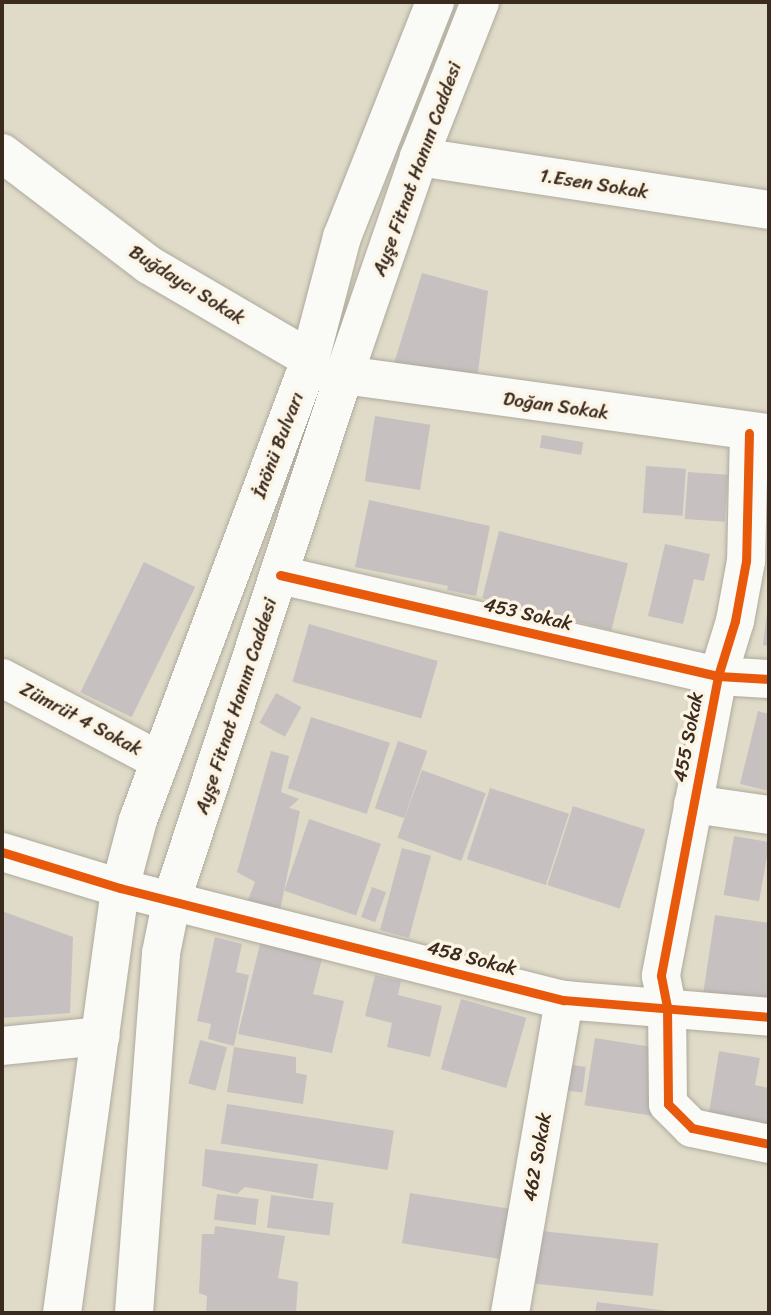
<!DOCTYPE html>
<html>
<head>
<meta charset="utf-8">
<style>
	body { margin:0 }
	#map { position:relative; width:771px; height:1315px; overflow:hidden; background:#e0dbc8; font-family:Sriracha,sans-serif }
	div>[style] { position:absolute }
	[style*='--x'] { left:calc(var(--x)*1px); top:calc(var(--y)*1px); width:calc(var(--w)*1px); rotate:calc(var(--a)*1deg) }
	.building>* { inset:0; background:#c7c0c1; transform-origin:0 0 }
	.roads { filter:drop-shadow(0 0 2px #aeaa9d) drop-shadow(0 0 2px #aeaa9d) }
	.minor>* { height:38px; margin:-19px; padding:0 19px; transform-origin:19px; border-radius:19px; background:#fafaf7 }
	.secondary>* { height:38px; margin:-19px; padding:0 19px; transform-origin:19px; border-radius:19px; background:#fafaf7 }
	.cycleway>* { height:9px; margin:-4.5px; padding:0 4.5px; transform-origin:4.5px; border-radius:4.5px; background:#e8590c }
	span { translate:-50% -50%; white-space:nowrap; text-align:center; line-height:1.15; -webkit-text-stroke:7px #fcf5e5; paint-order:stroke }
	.street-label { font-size:19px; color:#3b2a1e }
	.frame { position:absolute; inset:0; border:4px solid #3b2a1e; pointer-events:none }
</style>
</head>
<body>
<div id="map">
	<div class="building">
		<div style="clip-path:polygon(422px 273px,488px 291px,476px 389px,391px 373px)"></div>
		<div style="left:375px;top:416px;width:56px;height:66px;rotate:9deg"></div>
		<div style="left:542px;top:435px;width:42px;height:13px;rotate:10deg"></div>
		<div style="left:646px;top:466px;width:40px;height:47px;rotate:4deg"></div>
		<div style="left:688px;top:472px;width:40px;height:47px;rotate:4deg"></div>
		<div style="clip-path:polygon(369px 500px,490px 526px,476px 596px,447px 590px,448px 586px,355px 567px)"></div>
		<div style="left:499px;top:531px;width:133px;height:69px;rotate:14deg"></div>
		<div style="clip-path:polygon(665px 544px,710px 554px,704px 581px,694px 579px,683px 624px,648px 616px)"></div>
		<div style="left:144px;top:562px;width:57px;height:145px;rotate:26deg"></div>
		<div style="clip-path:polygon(768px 604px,769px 604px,769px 646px,763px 645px)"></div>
		<div style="left:309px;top:624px;width:134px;height:60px;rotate:16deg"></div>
		<div style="left:276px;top:693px;width:29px;height:34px;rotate:29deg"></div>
		<div style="clip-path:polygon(758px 711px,769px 714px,769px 791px,740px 784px)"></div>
		<div style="left:311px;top:717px;width:83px;height:75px;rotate:18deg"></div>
		<div style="left:398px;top:741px;width:31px;height:71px;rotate:19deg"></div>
		<div style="clip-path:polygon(271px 751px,289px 756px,281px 792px,299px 799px,289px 808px,300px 811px,280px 911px,248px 900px,255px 882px,237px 872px)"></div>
		<div style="left:422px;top:770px;width:68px;height:72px;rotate:20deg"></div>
		<div style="left:490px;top:788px;width:83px;height:75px;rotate:18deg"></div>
		<div style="left:573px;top:806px;width:76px;height:83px;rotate:18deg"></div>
		<div style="left:309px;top:819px;width:76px;height:76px;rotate:19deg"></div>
		<div style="left:734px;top:836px;width:36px;height:60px;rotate:10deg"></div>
		<div style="left:402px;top:848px;width:30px;height:85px;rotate:15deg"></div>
		<div style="left:372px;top:887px;width:15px;height:32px;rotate:20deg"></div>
		<div style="clip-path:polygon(2px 911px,73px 937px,70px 1013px,2px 1018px)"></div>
		<div style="clip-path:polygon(715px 915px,769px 923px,769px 1011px,702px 1001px)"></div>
		<div style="clip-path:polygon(215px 937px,242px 944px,236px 972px,249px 975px,234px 1046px,208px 1039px,211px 1024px,197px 1021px)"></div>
		<div style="clip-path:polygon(261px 940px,324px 951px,313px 994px,344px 1001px,332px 1053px,238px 1034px)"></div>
		<div style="clip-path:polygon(375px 975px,401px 981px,398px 995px,442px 1006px,430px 1057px,387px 1047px,392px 1023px,365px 1016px)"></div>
		<div style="left:461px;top:999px;width:68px;height:73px;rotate:16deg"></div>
		<div style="left:595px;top:1038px;width:70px;height:68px;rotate:9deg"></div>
		<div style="left:200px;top:1040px;width:28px;height:45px;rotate:15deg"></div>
		<div style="clip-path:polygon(234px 1047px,296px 1057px,296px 1073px,307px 1075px,303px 1104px,227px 1092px)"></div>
		<div style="clip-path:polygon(719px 1051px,760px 1058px,755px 1085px,769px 1088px,769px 1124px,709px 1113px)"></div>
		<div style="left:555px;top:1063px;width:31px;height:26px;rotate:7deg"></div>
		<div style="left:227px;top:1104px;width:169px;height:40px;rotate:9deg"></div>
		<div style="clip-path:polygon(205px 1149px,318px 1164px,313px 1199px,245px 1187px,237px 1194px,202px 1186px)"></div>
		<div style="left:410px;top:1193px;width:101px;height:51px;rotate:9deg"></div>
		<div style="left:217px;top:1194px;width:42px;height:26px;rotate:7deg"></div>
		<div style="left:271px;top:1195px;width:63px;height:33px;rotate:7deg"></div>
		<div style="clip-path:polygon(215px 1226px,285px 1236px,278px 1278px,298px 1282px,296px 1313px,206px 1313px,207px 1296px,199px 1293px,202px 1234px,214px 1234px)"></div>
		<div style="left:541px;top:1231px;width:118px;height:53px;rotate:6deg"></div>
		<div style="clip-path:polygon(597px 1302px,676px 1312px,675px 1313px,595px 1313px)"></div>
	</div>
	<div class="roads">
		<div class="minor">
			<div style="--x:2;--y:153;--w:185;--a:37.3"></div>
			<div style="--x:149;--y:265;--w:186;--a:30.3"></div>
			<div style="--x:419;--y:157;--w:354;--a:8.6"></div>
			<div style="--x:344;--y:375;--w:429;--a:7.8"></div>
			<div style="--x:749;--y:433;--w:128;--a:91.3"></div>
			<div style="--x:746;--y:561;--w:61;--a:100.4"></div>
			<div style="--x:735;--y:621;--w:58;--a:107.2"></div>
			<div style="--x:718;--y:676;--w:305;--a:100.8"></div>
			<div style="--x:661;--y:976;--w:31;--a:79"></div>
			<div style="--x:667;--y:1006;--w:98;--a:89.4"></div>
			<div style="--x:668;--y:1104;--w:34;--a:45"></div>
			<div style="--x:692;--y:1128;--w:79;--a:11.7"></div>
			<div style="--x:280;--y:575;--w:449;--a:13"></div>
			<div style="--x:718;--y:676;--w:51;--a:3.4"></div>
			<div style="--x:2;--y:678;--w:178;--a:27.7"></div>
			<div style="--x:693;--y:804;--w:77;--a:8.2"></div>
			<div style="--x:2;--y:852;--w:123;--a:17"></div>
			<div style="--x:120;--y:888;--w:458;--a:14.2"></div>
			<div style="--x:564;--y:1000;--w:206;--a:4.7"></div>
			<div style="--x:2;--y:1046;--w:99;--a:-5.8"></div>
			<div style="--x:510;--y:1313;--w:318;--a:-80.2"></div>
		</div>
		<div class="secondary">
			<div style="--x:62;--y:1313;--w:429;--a:-82.2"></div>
			<div style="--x:120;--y:888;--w:70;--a:-75.2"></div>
			<div style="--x:138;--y:820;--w:492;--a:-69.5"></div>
			<div style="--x:310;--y:359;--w:126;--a:-75.3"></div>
			<div style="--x:342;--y:237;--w:253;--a:-68.4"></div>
			<div style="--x:134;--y:1313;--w:361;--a:-85.7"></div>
			<div style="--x:161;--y:953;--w:55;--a:-78.5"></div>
			<div style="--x:172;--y:899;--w:552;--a:-71.83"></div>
			<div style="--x:344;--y:375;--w:231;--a:-71"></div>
			<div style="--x:419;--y:157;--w:167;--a:-68.5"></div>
		</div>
	</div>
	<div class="cycleway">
		<div style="--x:749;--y:433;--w:128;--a:91.3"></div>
		<div style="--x:746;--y:561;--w:61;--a:100.4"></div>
		<div style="--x:735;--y:621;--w:58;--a:107.2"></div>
		<div style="--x:718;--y:676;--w:305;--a:100.8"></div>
		<div style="--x:661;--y:976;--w:31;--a:79"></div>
		<div style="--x:667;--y:1006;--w:98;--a:89.4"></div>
		<div style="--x:668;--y:1104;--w:34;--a:45"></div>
		<div style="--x:692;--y:1128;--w:79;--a:11.7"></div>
		<div style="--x:280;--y:575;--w:449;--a:13"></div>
		<div style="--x:718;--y:676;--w:51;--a:3.4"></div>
		<div style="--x:2;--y:852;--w:123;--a:17"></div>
		<div style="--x:120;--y:888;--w:458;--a:14.2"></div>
		<div style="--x:564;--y:1000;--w:206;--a:4.7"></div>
	</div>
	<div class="street-label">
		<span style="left:417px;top:169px;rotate:-70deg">Ayşe Fitnat Hanım Caddesi</span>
		<span style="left:594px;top:184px;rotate:9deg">1.Esen Sokak</span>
		<span style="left:187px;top:285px;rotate:32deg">Buğdaycı Sokak</span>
		<span style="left:556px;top:406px;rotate:8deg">Doğan Sokak</span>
		<span style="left:278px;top:445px;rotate:-69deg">İnönü Bulvarı</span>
		<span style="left:528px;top:614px;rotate:13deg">453 Sokak</span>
		<span style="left:236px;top:706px;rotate:-72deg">Ayşe Fitnat Hanım Caddesi</span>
		<span style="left:81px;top:719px;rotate:28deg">Zümrüt 4 Sokak</span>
		<span style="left:688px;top:737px;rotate:-79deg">455 Sokak</span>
		<span style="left:472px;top:958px;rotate:14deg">458 Sokak</span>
		<span style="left:537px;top:1157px;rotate:-80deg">462 Sokak</span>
	</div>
	<div class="frame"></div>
</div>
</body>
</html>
